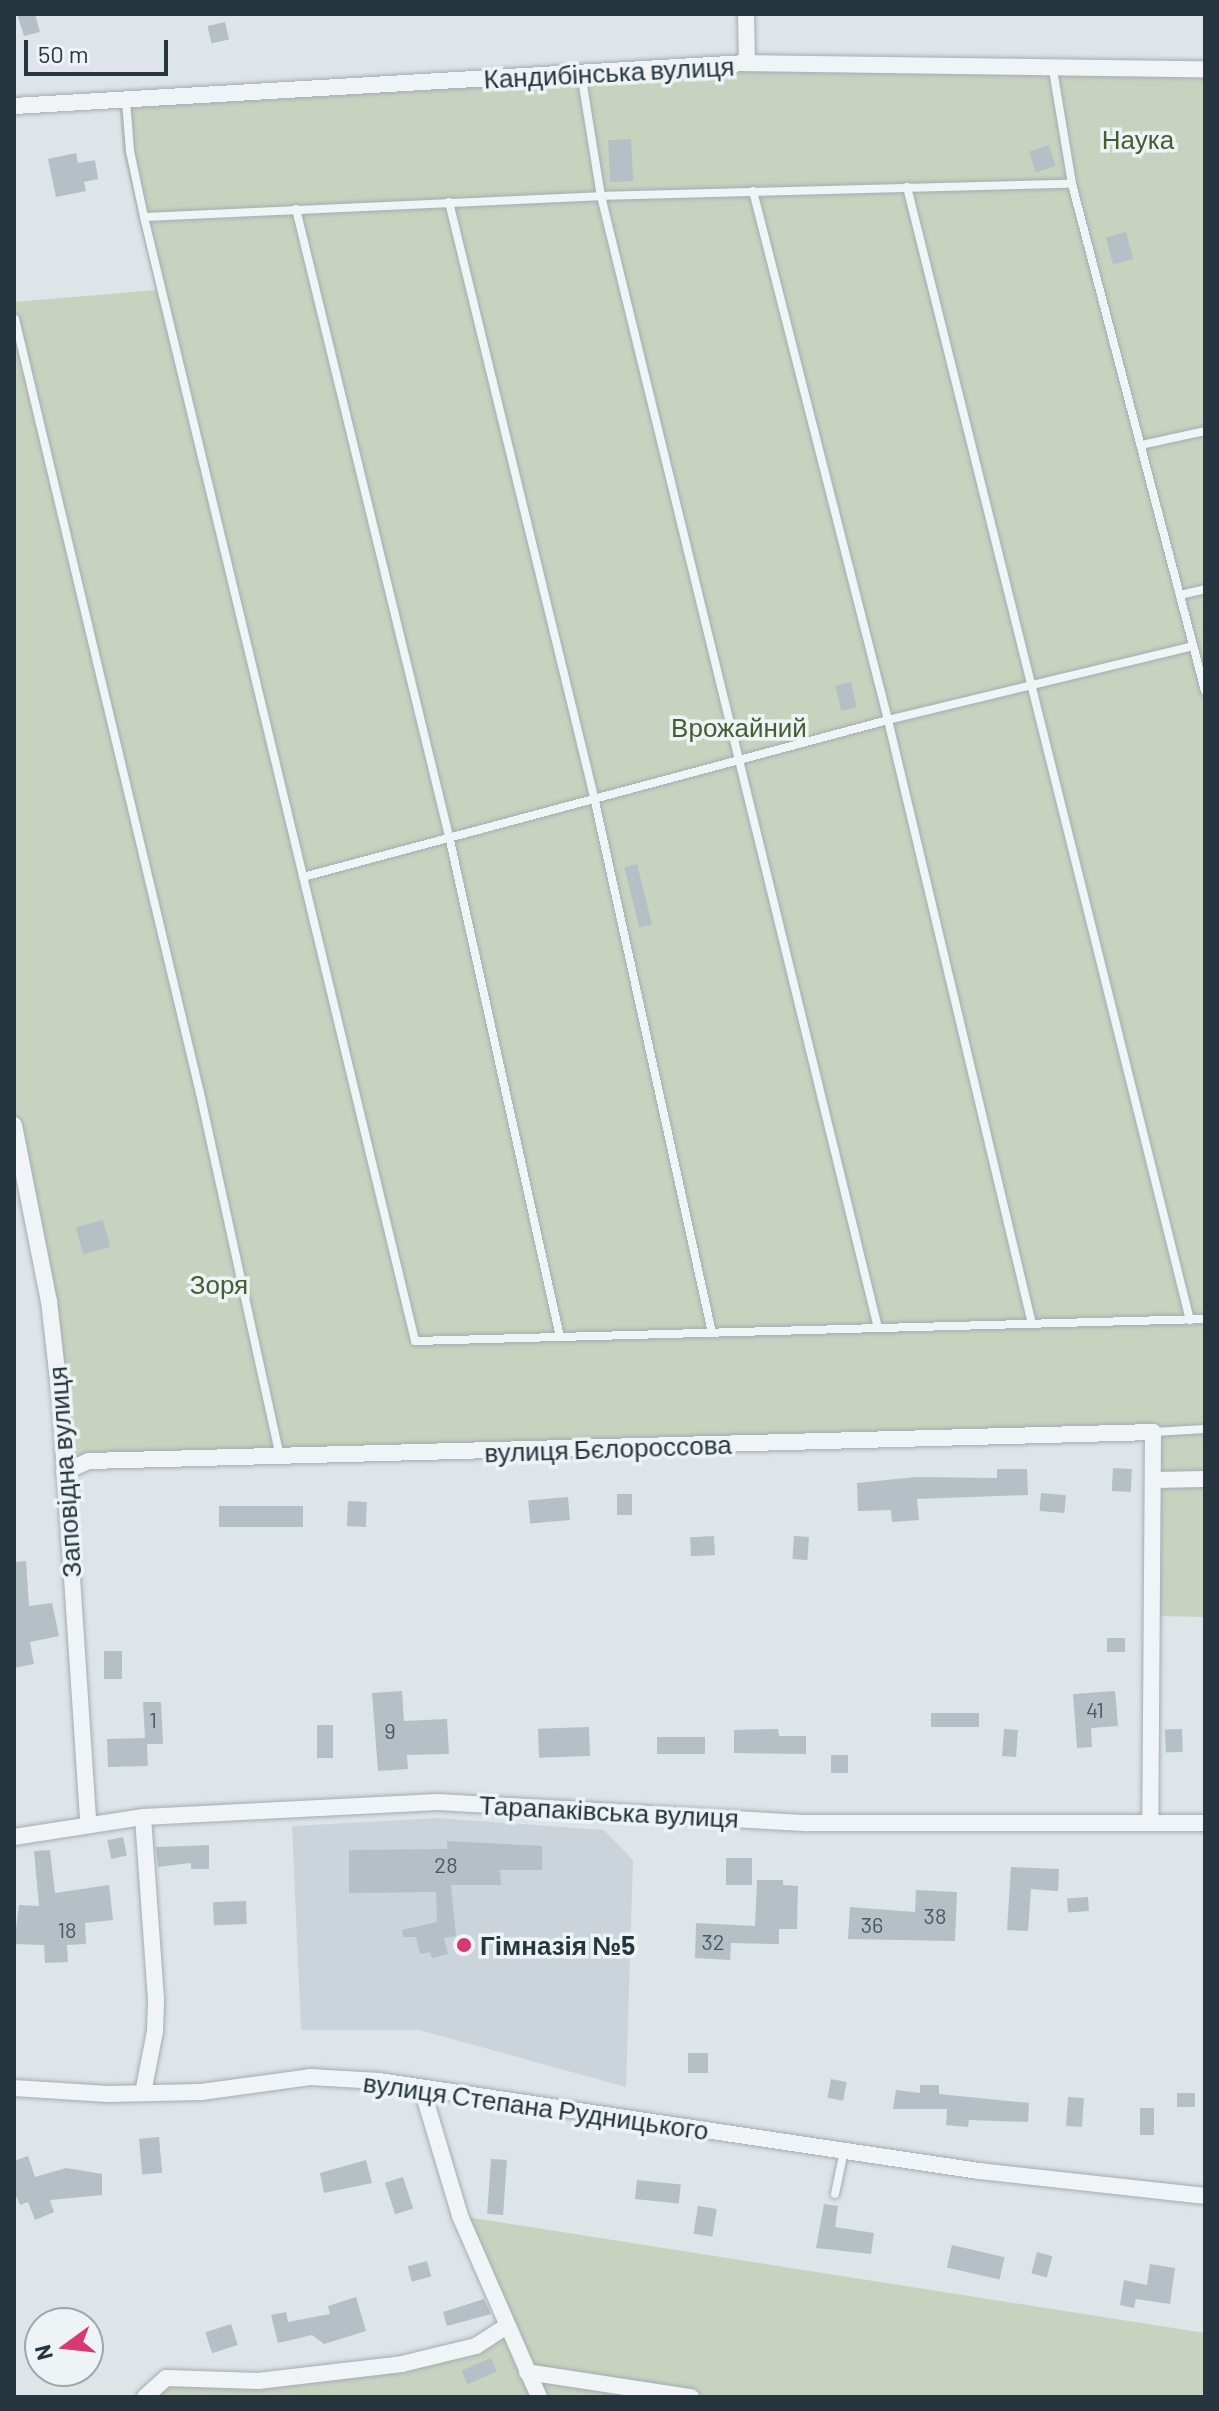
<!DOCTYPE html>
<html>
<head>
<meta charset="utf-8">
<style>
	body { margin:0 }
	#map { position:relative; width:1219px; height:2411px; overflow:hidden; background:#dee5e9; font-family:Barlow,sans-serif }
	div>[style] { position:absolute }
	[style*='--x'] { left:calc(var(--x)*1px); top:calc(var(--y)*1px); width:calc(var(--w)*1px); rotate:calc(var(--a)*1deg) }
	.built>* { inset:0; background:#ccd4db }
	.green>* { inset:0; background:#c8d3bf }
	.building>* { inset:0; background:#b5bfc6; transform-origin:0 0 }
	.roads { filter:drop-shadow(0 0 2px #a3adb3) drop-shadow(0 0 2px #a3adb3) }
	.service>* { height:8px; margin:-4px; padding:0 4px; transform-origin:4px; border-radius:4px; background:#f1f4f7 }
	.minor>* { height:16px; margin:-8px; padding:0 8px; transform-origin:8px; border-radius:8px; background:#f1f4f7 }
	.dots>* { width:22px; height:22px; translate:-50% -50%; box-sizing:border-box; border:4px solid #eef3f6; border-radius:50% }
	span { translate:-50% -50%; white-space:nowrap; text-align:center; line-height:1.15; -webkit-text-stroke:7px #eef3f6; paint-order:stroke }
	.number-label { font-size:22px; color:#4a5862 }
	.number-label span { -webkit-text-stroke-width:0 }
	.street-label { font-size:26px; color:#263641 }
	.park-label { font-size:26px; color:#445e32 }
	.poi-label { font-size:26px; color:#263641; font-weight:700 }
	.left { translate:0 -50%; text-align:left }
	.frame { position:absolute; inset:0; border:16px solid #263641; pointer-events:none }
	.north { position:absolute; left:24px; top:2307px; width:80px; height:80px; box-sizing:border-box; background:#eef3f6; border:2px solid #9ea7ae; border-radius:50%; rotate:255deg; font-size:22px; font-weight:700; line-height:32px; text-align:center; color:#263641 }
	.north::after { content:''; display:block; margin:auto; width:28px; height:36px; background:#d83973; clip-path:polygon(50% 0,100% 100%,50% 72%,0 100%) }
	.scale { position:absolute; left:24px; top:40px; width:144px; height:36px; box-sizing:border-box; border:4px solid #263641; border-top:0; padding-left:10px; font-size:24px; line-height:28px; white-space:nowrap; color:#263641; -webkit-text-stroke:6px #eef3f6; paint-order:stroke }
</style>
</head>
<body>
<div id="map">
	<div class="built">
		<div style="clip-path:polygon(439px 1818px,604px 1830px,633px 1860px,626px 2087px,419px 2030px,301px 2030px,292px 1826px)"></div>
	</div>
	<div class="green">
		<div style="clip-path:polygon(747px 63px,1205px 69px,1205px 1617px,1153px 1616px,1158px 1433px,89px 1461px,64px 1472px,60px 1397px,14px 1125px,14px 302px,156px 290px,123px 152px,119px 101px)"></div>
		<div style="clip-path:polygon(460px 2216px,1205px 2333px,1205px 2397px,145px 2397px,154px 2386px,258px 2381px,476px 2346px,507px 2326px)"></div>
	</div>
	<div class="building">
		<div style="clip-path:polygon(17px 14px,35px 14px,40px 32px,24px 36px)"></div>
		<div style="left:225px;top:22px;width:18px;height:18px;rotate:77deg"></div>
		<div style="left:631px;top:139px;width:42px;height:23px;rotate:87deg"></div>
		<div style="left:1049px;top:145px;width:22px;height:21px;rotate:72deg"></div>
		<div style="clip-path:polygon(76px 153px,78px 163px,95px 160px,98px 179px,84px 182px,86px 191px,56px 197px,48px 159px)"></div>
		<div style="left:1126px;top:232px;width:28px;height:21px;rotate:75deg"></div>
		<div style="left:851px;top:682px;width:26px;height:16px;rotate:77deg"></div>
		<div style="left:637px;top:864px;width:62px;height:13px;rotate:76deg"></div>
		<div style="left:103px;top:1220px;width:28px;height:28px;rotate:75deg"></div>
		<div style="left:1113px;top:1468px;width:19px;height:23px;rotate:3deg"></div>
		<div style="clip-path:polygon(997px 1469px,1027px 1469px,1028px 1495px,917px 1499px,919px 1520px,892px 1522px,891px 1510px,858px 1511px,857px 1483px,916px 1477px,997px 1478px)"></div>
		<div style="left:1041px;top:1493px;width:25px;height:18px;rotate:5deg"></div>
		<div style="left:617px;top:1494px;width:15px;height:21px"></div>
		<div style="left:568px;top:1497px;width:23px;height:40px;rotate:85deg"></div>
		<div style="left:348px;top:1501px;width:19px;height:25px;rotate:3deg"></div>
		<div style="left:303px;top:1506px;width:21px;height:84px;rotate:90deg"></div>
		<div style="left:714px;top:1536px;width:19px;height:24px;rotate:87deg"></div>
		<div style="left:794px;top:1536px;width:15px;height:23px;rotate:4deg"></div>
		<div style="clip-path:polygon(26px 1561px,29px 1606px,52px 1603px,59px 1636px,30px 1642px,34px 1664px,14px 1668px,14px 1562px)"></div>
		<div style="left:1107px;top:1638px;width:18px;height:14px"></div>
		<div style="left:104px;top:1651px;width:18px;height:28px"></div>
		<div style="clip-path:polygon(402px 1691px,404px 1721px,447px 1719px,449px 1754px,407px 1755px,408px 1769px,378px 1771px,372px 1693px)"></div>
		<div style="clip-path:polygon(1115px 1691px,1118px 1726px,1091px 1728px,1092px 1747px,1077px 1748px,1073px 1694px)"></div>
		<div style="clip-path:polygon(143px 1702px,161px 1702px,163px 1744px,147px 1744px,148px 1766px,108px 1767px,107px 1739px,145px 1738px)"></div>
		<div style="left:931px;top:1713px;width:48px;height:14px"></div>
		<div style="left:317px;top:1725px;width:16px;height:33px"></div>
		<div style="left:589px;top:1727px;width:29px;height:51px;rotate:88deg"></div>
		<div style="clip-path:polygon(778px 1729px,779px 1736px,806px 1736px,806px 1754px,734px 1753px,734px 1730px)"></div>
		<div style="left:1004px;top:1729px;width:14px;height:27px;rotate:4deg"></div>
		<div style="left:1182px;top:1729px;width:23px;height:17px;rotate:88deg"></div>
		<div style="left:657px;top:1737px;width:48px;height:17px"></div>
		<div style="left:831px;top:1755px;width:17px;height:18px"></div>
		<div style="left:123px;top:1837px;width:19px;height:16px;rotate:78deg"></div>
		<div style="clip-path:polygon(447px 1841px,542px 1846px,542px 1870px,500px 1870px,501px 1885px,451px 1885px,456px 1936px,444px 1938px,448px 1954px,432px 1958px,430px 1952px,420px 1954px,416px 1937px,403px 1937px,402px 1930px,437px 1922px,436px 1892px,349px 1893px,349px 1850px,447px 1849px)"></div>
		<div style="clip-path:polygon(209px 1845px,209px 1869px,191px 1869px,191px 1863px,158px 1867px,156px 1847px)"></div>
		<div style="clip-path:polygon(50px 1850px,55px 1893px,109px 1885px,113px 1920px,85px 1923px,86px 1944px,67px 1945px,68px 1962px,45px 1963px,44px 1945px,14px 1944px,19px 1905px,39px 1906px,34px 1851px)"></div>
		<div style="left:726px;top:1858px;width:26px;height:27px"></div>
		<div style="clip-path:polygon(1011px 1867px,1059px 1869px,1058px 1891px,1031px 1889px,1028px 1931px,1007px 1930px)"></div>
		<div style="clip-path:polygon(757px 1880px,783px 1880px,783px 1885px,798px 1886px,797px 1929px,779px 1929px,779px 1944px,731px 1943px,730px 1960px,695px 1958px,696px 1923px,755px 1926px)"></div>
		<div style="clip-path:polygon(916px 1890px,957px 1892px,955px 1941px,848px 1939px,850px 1907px,915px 1912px)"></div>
		<div style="left:1088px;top:1897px;width:14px;height:21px;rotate:86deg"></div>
		<div style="left:246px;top:1901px;width:23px;height:33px;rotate:88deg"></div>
		<div style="left:688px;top:2053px;width:20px;height:20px"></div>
		<div style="left:831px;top:2079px;width:16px;height:19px;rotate:11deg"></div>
		<div style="clip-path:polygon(920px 2085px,939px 2085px,939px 2094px,1029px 2103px,1028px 2122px,969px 2120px,968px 2127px,946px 2125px,947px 2109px,893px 2109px,896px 2090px,920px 2093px)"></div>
		<div style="left:1177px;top:2093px;width:18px;height:14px"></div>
		<div style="left:1068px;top:2097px;width:16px;height:29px;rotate:4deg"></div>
		<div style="left:1140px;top:2108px;width:14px;height:27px"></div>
		<div style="left:159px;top:2137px;width:36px;height:20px;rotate:85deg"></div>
		<div style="clip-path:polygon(28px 2156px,35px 2177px,66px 2168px,102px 2174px,102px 2195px,50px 2200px,54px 2212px,35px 2220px,28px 2202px,20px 2205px,14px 2191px,14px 2161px)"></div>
		<div style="left:491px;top:2159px;width:16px;height:55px;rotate:4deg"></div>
		<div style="clip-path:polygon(366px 2160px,372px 2183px,324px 2193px,320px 2173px)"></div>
		<div style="left:403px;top:2177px;width:33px;height:19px;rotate:72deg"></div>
		<div style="left:637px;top:2180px;width:44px;height:19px;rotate:6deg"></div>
		<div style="clip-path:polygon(824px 2204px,838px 2206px,835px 2227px,874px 2233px,871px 2254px,816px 2248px)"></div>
		<div style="left:698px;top:2206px;width:19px;height:28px;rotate:9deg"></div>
		<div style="left:952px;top:2245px;width:54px;height:23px;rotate:13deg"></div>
		<div style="left:1037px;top:2252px;width:16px;height:22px;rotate:15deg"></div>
		<div style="left:427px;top:2261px;width:16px;height:20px;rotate:75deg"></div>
		<div style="clip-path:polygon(1150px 2264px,1175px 2268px,1170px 2304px,1136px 2299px,1134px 2308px,1120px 2305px,1124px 2280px,1147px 2285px)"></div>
		<div style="clip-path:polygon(356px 2297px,366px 2331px,324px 2344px,312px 2335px,278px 2343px,271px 2315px,286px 2312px,288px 2322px,330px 2314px,328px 2306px)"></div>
		<div style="clip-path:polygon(484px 2299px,491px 2314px,447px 2326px,443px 2312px)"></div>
		<div style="left:231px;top:2324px;width:22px;height:27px;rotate:72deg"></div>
		<div style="left:491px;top:2358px;width:15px;height:32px;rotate:67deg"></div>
	</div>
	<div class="roads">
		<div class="service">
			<div style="--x:1053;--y:70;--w:116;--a:80.5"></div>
			<div style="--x:1072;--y:184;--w:524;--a:75.3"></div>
			<div style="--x:581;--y:73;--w:125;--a:80.8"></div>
			<div style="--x:601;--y:196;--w:1165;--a:76.25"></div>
			<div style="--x:126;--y:101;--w:50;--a:85.4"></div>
			<div style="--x:130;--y:151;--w:67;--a:78"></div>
			<div style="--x:144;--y:217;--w:1156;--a:76.44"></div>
			<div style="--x:415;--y:1341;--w:790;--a:-1.6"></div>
			<div style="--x:907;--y:187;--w:1168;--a:75.98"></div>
			<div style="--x:753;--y:191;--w:546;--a:75.68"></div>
			<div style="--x:888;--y:720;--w:621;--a:76.59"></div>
			<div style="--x:449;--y:202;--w:612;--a:76.3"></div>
			<div style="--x:594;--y:797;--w:549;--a:77.58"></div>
			<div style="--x:296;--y:209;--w:645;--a:76.29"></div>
			<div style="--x:449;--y:836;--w:513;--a:77.51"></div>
			<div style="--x:144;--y:217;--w:457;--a:-2.6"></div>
			<div style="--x:601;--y:196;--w:471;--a:-1.5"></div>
			<div style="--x:15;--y:319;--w:796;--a:76.56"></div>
			<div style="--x:200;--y:1093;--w:373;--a:77.6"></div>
			<div style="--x:1141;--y:445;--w:66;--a:-12.3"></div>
			<div style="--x:1180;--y:595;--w:26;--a:-13"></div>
			<div style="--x:303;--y:877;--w:606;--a:-15.02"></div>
			<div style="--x:888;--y:720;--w:314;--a:-13.6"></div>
			<div style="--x:1153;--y:1432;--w:52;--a:-3.3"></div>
			<div style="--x:835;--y:2194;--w:44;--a:-78.2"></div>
		</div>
		<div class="minor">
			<div style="--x:746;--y:14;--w:49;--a:88.8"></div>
			<div style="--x:14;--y:106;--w:734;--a:-3.36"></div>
			<div style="--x:747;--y:63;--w:458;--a:0.8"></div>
			<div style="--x:14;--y:1125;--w:179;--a:78.8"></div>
			<div style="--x:49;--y:1301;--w:97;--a:83.5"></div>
			<div style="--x:60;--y:1397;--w:427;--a:86.2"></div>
			<div style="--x:64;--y:1472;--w:27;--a:-24"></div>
			<div style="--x:89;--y:1461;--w:1064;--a:-1.56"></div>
			<div style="--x:1153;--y:1432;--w:391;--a:90.4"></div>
			<div style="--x:1153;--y:1480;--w:52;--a:-1.1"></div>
			<div style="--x:14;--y:1837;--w:131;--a:-8.8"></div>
			<div style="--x:143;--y:1817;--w:295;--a:-2.9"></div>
			<div style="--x:438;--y:1802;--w:370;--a:3.3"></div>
			<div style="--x:807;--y:1823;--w:398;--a:0"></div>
			<div style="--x:14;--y:2088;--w:94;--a:3.7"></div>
			<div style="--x:108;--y:2094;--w:93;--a:-1.2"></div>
			<div style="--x:201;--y:2092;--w:110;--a:-7.8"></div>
			<div style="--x:310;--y:2077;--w:69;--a:3.3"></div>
			<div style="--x:379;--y:2081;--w:607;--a:8.53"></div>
			<div style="--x:979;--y:2171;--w:227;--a:6.3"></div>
			<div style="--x:422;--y:2089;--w:133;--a:73.3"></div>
			<div style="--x:460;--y:2216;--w:197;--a:66.4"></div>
			<div style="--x:143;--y:2093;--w:63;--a:-79"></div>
			<div style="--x:155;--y:2031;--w:32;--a:-88"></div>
			<div style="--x:156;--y:1999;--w:182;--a:-94.1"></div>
			<div style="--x:527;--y:2372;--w:166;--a:8.7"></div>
			<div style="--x:145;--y:2397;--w:28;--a:-42"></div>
			<div style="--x:166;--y:2378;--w:92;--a:1.9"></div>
			<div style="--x:258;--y:2381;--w:145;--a:-6.7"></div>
			<div style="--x:402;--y:2364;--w:76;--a:-13.7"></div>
			<div style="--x:476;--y:2346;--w:37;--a:-33"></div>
		</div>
	</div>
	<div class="dots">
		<div style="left:464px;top:1945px;background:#d83973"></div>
	</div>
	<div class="number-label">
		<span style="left:1095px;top:1710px">41</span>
		<span style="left:153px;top:1720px">1</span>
		<span style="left:390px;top:1731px">9</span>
		<span style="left:446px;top:1865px">28</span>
		<span style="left:935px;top:1916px">38</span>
		<span style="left:872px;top:1925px">36</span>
		<span style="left:67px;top:1930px">18</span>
		<span style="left:713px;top:1942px">32</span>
	</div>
	<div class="street-label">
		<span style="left:609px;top:72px;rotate:-3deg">Кандибінська вулиця</span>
		<span style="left:608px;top:1448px;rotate:-2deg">вулиця Бєлороссова</span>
		<span style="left:64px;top:1472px;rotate:-94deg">Заповідна вулиця</span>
		<span style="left:609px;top:1811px;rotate:3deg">Тарапаківська вулиця</span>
		<span style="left:536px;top:2106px;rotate:8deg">вулиця Степана Рудницького</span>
	</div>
	<div class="park-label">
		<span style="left:1138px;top:139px">Наука</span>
		<span style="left:739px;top:727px">Врожайний</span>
		<span style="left:219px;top:1284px">Зоря</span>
	</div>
	<div class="poi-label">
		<span class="left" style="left:480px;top:1945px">Гімназія №5</span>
	</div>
	<div class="frame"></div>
	<div class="north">N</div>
	<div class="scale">50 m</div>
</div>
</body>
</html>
